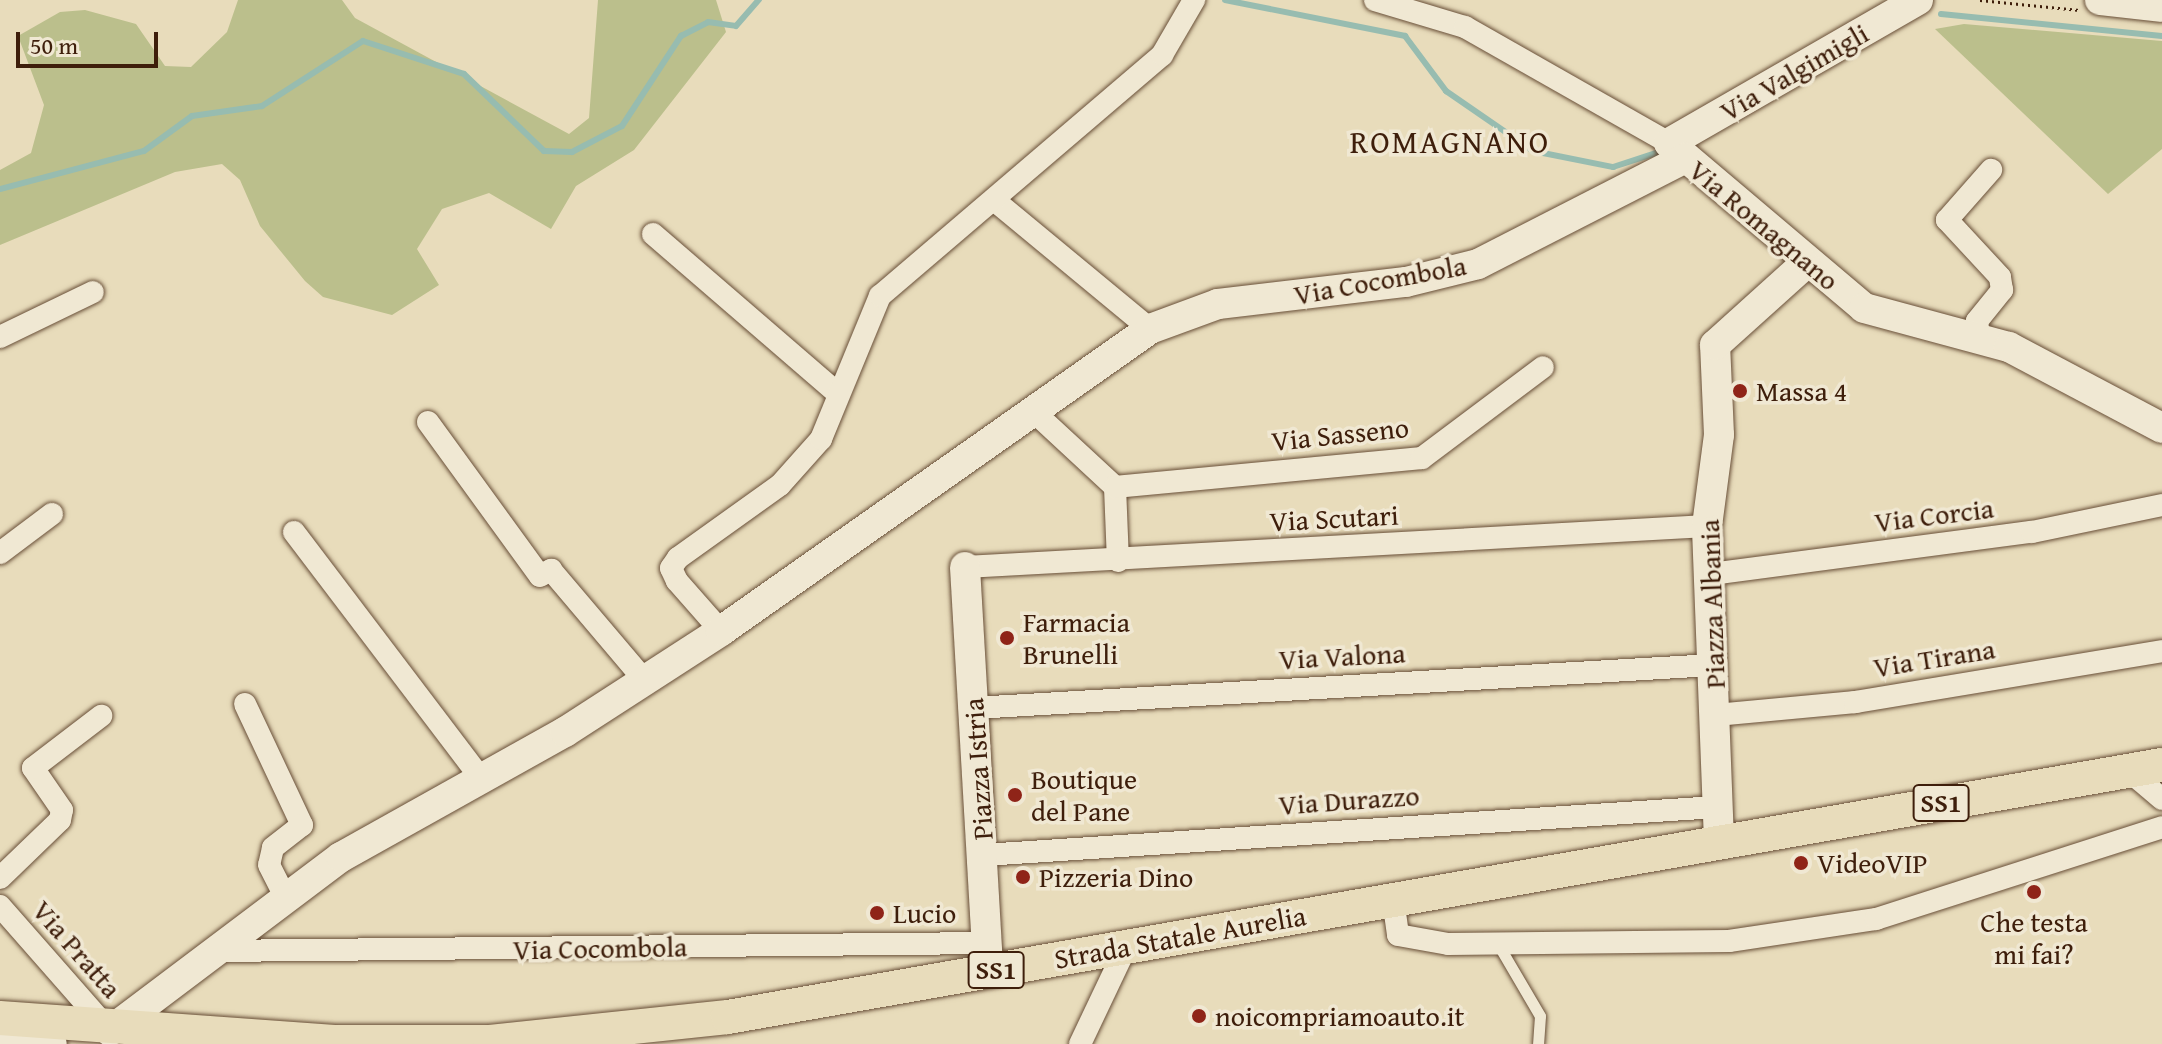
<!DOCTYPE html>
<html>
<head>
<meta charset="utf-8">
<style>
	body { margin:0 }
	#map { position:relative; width:2162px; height:1044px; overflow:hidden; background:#e8dcbb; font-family:"Gentium Book Plus",serif }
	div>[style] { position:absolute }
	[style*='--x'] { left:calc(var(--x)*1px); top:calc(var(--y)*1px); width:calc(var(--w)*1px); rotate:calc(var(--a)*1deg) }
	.green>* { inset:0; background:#bbbf8c }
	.stream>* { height:6px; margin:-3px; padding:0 3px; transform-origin:3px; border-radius:3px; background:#97bcb0 }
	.path>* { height:3px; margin-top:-1.5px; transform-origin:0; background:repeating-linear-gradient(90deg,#3e1e0b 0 2px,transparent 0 6px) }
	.roads { filter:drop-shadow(0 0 2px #684e37) drop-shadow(0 0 2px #684e37) }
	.lane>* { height:11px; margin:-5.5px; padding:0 5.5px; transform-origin:5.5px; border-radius:5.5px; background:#f0e8d3 }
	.street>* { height:22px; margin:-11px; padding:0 11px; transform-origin:11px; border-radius:11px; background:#f0e8d3 }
	.secondary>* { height:30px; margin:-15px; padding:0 15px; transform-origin:15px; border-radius:15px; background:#f0e8d3 }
	.primary>* { height:34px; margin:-17px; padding:0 17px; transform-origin:17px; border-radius:17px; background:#e8dcbb }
	.dots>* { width:22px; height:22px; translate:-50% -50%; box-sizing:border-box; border:4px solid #f0e8d3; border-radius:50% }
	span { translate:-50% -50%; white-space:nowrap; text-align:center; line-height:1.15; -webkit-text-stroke:7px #f0e8d3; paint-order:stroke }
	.shield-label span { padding:2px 6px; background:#f0e8d3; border:2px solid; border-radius:6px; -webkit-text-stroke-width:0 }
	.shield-label { font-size:26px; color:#3e1e0b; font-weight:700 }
	.street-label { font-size:28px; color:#3e1e0b }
	.poi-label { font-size:28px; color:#3e1e0b }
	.left { translate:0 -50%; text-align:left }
	.quarter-label { font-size:32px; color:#3e1e0b; letter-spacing:2px }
	.scale { position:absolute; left:16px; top:32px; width:142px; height:36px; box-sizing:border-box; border:4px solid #3e1e0b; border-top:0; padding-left:10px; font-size:24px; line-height:28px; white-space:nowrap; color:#3e1e0b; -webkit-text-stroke:6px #f0e8d3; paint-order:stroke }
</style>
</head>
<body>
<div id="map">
	<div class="green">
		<div style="clip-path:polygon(238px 0,342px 0,355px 18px,569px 134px,589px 118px,598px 0,716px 0,726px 32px,634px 150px,576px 186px,551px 229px,489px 193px,442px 209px,417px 249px,439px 285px,392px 315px,323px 297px,305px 281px,260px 226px,240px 180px,222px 164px,175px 172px,0 245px,0 170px,31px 153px,44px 105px,18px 36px,60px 12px,85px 10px,136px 24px,165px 66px,191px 67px,227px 32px)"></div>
		<div style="clip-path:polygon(1964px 24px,2162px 41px,2162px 149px,2108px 194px,1935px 29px)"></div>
	</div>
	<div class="stream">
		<div style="--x:1225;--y:0;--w:184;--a:11.3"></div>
		<div style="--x:1405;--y:36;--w:69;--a:53.3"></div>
		<div style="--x:1446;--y:91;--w:106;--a:34.6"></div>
		<div style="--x:1533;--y:151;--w:82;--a:11.3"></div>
		<div style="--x:1613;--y:167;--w:48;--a:-18.1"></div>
		<div style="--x:1941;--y:14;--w:222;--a:5.7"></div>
		<div style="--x:0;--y:189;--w:149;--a:-14.8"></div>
		<div style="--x:144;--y:151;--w:59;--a:-36.1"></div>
		<div style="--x:192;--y:116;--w:71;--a:-8.1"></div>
		<div style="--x:262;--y:106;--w:120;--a:-32.8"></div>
		<div style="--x:363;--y:41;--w:106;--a:18.1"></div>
		<div style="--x:464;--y:74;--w:111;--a:43.9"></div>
		<div style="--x:544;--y:151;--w:28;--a:2"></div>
		<div style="--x:572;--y:152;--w:56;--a:-27.5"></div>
		<div style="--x:622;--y:126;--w:108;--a:-56.8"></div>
		<div style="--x:681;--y:36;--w:30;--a:-27"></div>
		<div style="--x:708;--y:22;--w:28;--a:8"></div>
		<div style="--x:736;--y:26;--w:35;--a:-49"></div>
	</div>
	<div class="path">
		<div style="--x:1980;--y:0;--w:100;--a:5.7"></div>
	</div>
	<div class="roads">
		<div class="lane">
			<div style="--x:1499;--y:946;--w:81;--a:59.6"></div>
			<div style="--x:1540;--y:1016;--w:28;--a:94"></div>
		</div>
		<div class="street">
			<div style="--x:1375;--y:0;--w:94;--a:16.7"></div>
			<div style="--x:1465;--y:27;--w:235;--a:29.6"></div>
			<div style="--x:994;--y:200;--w:202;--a:39.6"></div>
			<div style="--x:653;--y:234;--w:242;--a:40.8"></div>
			<div style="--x:0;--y:337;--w:103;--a:-25.8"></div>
			<div style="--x:1980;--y:341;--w:20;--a:-99"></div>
			<div style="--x:1977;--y:321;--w:40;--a:-51"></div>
			<div style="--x:2002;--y:290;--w:13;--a:-99"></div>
			<div style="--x:2000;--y:277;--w:78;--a:-132.9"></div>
			<div style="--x:1947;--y:220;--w:67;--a:-48.7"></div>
			<div style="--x:1033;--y:411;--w:112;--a:42.8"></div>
			<div style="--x:1115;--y:487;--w:74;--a:87.7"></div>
			<div style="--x:428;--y:422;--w:190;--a:54"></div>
			<div style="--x:540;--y:576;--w:13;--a:-29"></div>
			<div style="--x:551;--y:570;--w:145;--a:49.7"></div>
			<div style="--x:1115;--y:487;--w:308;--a:-5.4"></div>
			<div style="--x:1422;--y:458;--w:151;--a:-36.9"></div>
			<div style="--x:294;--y:532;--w:309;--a:52.8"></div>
			<div style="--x:0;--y:553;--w:65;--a:-36.9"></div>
			<div style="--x:965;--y:567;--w:743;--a:-3.16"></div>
			<div style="--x:1711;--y:574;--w:324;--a:-7.5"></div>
			<div style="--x:2032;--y:532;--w:133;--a:-11.7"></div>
			<div style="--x:721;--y:631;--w:67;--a:-131.3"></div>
			<div style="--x:677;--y:581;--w:14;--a:-115"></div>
			<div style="--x:671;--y:568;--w:12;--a:-55"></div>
			<div style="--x:678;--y:558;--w:125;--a:-35.6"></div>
			<div style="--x:780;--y:485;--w:62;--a:-48.3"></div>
			<div style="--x:821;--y:439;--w:155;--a:-67.6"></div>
			<div style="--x:880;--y:296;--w:371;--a:-40.5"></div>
			<div style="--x:1162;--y:55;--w:64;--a:-59.8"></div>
			<div style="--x:245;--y:704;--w:134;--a:64.8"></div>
			<div style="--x:302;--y:825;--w:37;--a:142"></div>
			<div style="--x:273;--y:848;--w:17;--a:103"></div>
			<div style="--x:269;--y:865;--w:35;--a:63"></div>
			<div style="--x:974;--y:708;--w:741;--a:-3.33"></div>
			<div style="--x:1716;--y:715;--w:140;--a:-5.3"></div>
			<div style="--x:1855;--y:702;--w:311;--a:-9.4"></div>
			<div style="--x:2129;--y:771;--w:43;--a:40.3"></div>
			<div style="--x:984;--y:855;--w:735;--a:-3.75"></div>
			<div style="--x:0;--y:878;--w:83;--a:-44"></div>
			<div style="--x:60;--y:820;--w:10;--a:-79"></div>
			<div style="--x:62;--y:810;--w:51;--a:-124.6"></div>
			<div style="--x:33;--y:768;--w:86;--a:-37.4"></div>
			<div style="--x:1393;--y:899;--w:36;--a:82"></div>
			<div style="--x:1398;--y:935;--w:51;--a:10.2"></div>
			<div style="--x:1448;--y:944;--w:281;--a:-0.6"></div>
			<div style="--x:1729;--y:941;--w:149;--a:-8.5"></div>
			<div style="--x:1876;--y:919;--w:300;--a:-17.8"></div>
			<div style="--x:0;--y:906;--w:162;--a:48.7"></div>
			<div style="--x:213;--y:951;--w:774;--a:-0.59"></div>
			<div style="--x:1080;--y:1044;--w:110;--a:-64.6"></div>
		</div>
		<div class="secondary">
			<div style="--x:1918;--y:0;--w:287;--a:150.1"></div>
			<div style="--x:1669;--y:143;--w:255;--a:40.2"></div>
			<div style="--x:1864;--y:308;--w:150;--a:15.1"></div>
			<div style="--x:2009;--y:347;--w:173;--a:27.9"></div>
			<div style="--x:2100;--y:0;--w:62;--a:6.4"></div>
			<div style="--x:965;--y:567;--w:405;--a:86.7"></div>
			<div style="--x:1719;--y:841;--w:315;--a:-92.2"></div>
			<div style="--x:1707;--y:526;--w:92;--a:-82.5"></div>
			<div style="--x:1719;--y:435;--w:90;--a:-92.5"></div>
			<div style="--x:1715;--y:345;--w:121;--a:-42"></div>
			<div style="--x:110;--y:1031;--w:289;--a:-37"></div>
			<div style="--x:341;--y:857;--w:257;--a:-29.2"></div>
			<div style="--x:565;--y:732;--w:186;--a:-32.9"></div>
			<div style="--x:721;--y:631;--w:525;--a:-35.14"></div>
			<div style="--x:1150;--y:329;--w:72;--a:-20.2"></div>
			<div style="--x:1218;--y:304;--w:189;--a:-6.7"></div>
			<div style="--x:1406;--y:282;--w:74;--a:-14"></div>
			<div style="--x:1478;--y:264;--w:233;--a:-27.1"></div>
			<div style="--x:0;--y:1038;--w:52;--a:6.6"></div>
		</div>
		<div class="primary">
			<div style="--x:0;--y:1018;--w:335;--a:4.1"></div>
			<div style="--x:334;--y:1042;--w:156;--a:0"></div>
			<div style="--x:490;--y:1042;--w:239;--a:-6"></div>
			<div style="--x:728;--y:1017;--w:1456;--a:-9.97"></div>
		</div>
	</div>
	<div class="dots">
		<div style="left:1740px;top:391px;background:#8f2418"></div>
		<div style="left:1007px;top:638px;background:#8f2418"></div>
		<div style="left:1015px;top:795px;background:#8f2418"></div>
		<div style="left:1801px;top:863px;background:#8f2418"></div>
		<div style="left:1023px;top:877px;background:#8f2418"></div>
		<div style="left:2034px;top:892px;background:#8f2418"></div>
		<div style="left:877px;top:913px;background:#8f2418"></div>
		<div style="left:1199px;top:1016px;background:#8f2418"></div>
	</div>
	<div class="shield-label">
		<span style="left:1941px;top:803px">SS1</span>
		<span style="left:996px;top:970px">SS1</span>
	</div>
	<div class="street-label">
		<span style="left:1794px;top:72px;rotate:-30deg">Via Valgimigli</span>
		<span style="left:1764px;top:225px;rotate:40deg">Via Romagnano</span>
		<span style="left:1380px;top:280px;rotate:-10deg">Via Cocombola</span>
		<span style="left:1340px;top:434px;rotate:-6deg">Via Sasseno</span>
		<span style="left:1934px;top:515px;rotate:-7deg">Via Corcia</span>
		<span style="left:1334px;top:518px;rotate:-3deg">Via Scutari</span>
		<span style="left:1712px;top:604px;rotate:-92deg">Piazza Albania</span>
		<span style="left:1342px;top:656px;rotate:-3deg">Via Valona</span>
		<span style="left:1934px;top:658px;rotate:-9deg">Via Tirana</span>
		<span style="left:978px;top:769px;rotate:-94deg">Piazza Istria</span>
		<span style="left:1349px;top:800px;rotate:-4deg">Via Durazzo</span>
		<span style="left:1180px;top:937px;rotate:-10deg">Strada Statale Aurelia</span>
		<span style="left:600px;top:948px;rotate:-1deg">Via Cocombola</span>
		<span style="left:77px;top:949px;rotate:49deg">Via Pratta</span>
	</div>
	<div class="poi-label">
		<span class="left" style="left:1756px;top:391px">Massa 4</span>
		<span class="left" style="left:1023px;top:638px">Farmacia<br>Brunelli</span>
		<span class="left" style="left:1031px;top:795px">Boutique<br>del Pane</span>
		<span class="left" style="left:1817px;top:863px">VideoVIP</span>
		<span class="left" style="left:1039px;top:877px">Pizzeria Dino</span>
		<span class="left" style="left:893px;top:913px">Lucio</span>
		<span style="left:2034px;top:938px">Che testa<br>mi fai?</span>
		<span class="left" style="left:1215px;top:1016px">noicompriamoauto.it</span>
	</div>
	<div class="quarter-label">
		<span style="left:1450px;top:142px">ROMAGNANO</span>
	</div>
	<div class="scale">50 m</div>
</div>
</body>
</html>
